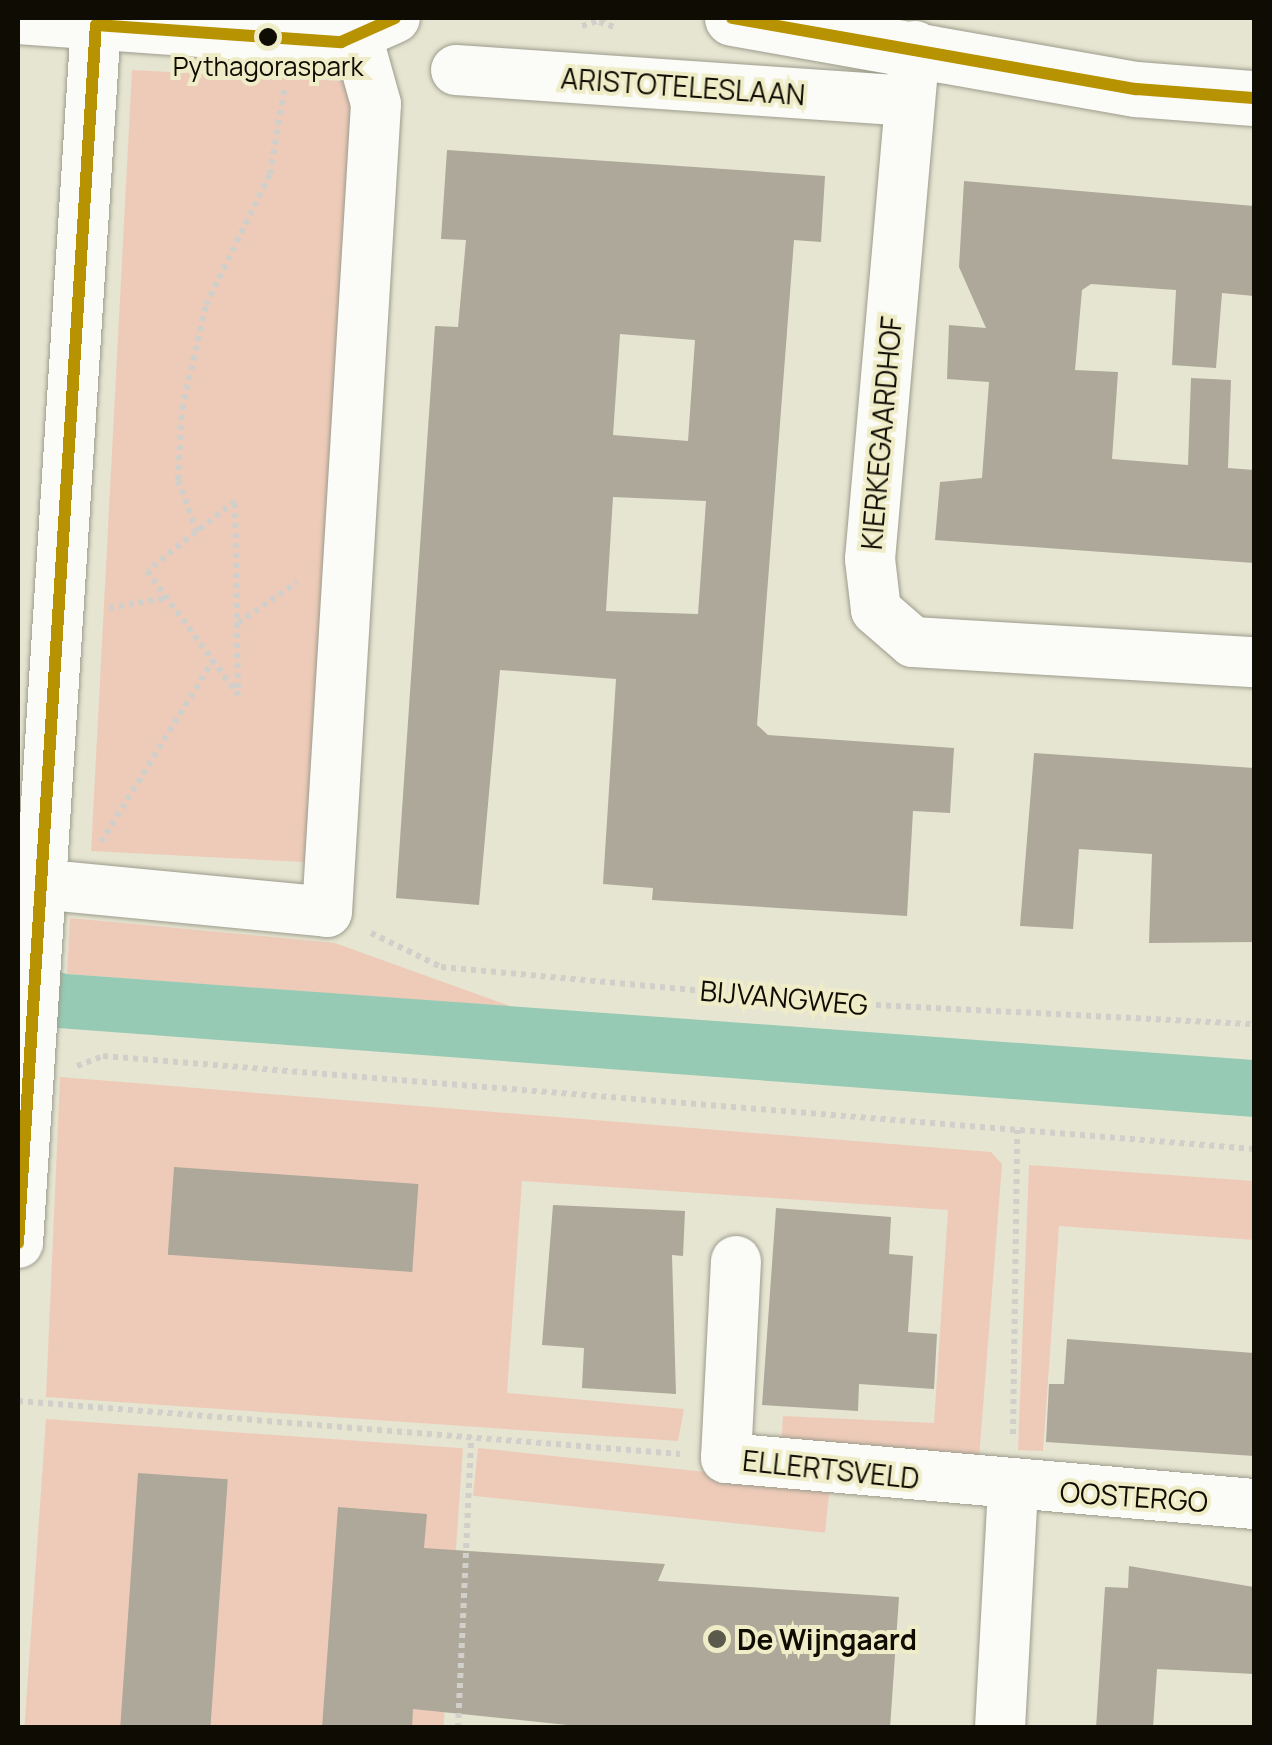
<!DOCTYPE html>
<html>
<head>
<meta charset="utf-8">
<style>
	body { margin:0 }
	#map { position:relative; width:1272px; height:1745px; overflow:hidden; background:#e6e5d1; font-family:Manrope,sans-serif }
	div>[style] { position:absolute }
	[style*='--x'] { left:calc(var(--x)*1px); top:calc(var(--y)*1px); width:calc(var(--w)*1px); rotate:calc(var(--a)*1deg) }
	.green>* { inset:0; background:#eecbb9; transform-origin:0 0 }
	.water>* { inset:0; background:#96cab4 }
	.building>* { inset:0; background:#ada89a; transform-origin:0 0 }
	.path>* { height:6px; margin-top:-3px; transform-origin:0; background:repeating-linear-gradient(90deg,#d0cfc9 0 5px,transparent 0 10px) }
	.roads { filter:drop-shadow(0 0 2px #9d9c8d) drop-shadow(0 0 2px #9d9c8d) }
	.street>* { height:50px; margin:-25px; padding:0 25px; transform-origin:25px; border-radius:25px; background:#fbfbf8 }
	.secondary>* { height:55px; margin:-27.5px; padding:0 27.5px; transform-origin:27.5px; border-radius:27.5px; background:#fbfbf8 }
	.bus-1>* { height:12px; margin:-6px; padding:0 6px; transform-origin:6px; border-radius:6px; background:#b79301 }
	.dots>* { width:28px; height:28px; translate:-50% -50%; box-sizing:border-box; border:5px solid #efedc8; border-radius:50% }
	span { translate:-50% -50%; white-space:nowrap; text-align:center; line-height:1.15; -webkit-text-stroke:8px #efedc8; paint-order:stroke }
	.bus-label { font-size:26px; color:#0f0d03 }
	.street-label { font-size:28px; color:#0f0d03 }
	.poi-label { font-size:28px; color:#0f0d03; font-weight:700 }
	.left { translate:0 -50%; text-align:left }
	.frame { position:absolute; inset:0; border:20px solid #0f0d03; pointer-events:none }
</style>
</head>
<body>
<div id="map">
	<div class="green">
		<div style="left:132px;top:70px;width:231px;height:782px;rotate:3deg"></div>
		<div style="clip-path:polygon(70px 918px,335px 943px,513px 1007px,67px 974px)"></div>
		<div style="clip-path:polygon(60px 1077px,991px 1152px,1002px 1164px,979px 1459px,781px 1445px,783px 1416px,934px 1423px,948px 1210px,522px 1181px,507px 1393px,684px 1409px,678px 1441px,46px 1397px)"></div>
		<div style="clip-path:polygon(1029px 1165px,1254px 1181px,1254px 1240px,1059px 1226px,1043px 1451px,1018px 1450px)"></div>
		<div style="left:46px;top:1419px;width:418px;height:310px;rotate:4deg"></div>
		<div style="left:478px;top:1448px;width:354px;height:48px;rotate:6deg"></div>
	</div>
	<div class="water">
		<div style="clip-path:polygon(18px 960px,67px 974px,1254px 1060px,1254px 1117px,18px 1025px)"></div>
	</div>
	<div class="building">
		<div style="clip-path:polygon(evenodd,447px 150px,825px 176px,821px 242px,794px 240px,757px 725px,768px 735px,954px 748px,950px 813px,913px 811px,907px 916px,652px 900px,653px 888px,603px 884px,616px 679px,500px 670px,479px 905px,396px 898px,435px 326px,458px 327px,466px 240px,441px 239px,447px 150px,620px 334px,695px 340px,688px 441px,613px 435px,620px 334px,447px 150px,613px 497px,706px 501px,698px 614px,606px 611px,613px 497px)"></div>
		<div style="clip-path:polygon(964px 181px,1254px 206px,1254px 296px,1222px 293px,1216px 368px,1172px 365px,1176px 290px,1091px 284px,1082px 290px,1075px 370px,1118px 372px,1112px 459px,1188px 465px,1191px 378px,1231px 380px,1228px 468px,1254px 470px,1254px 563px,935px 540px,940px 482px,982px 478px,989px 382px,947px 379px,949px 325px,986px 328px,959px 267px)"></div>
		<div style="clip-path:polygon(1034px 753px,1254px 768px,1254px 942px,1149px 943px,1152px 854px,1079px 849px,1073px 929px,1020px 926px)"></div>
		<div style="left:174px;top:1167px;width:245px;height:88px;rotate:4deg"></div>
		<div style="clip-path:polygon(553px 1205px,685px 1211px,683px 1256px,672px 1255px,676px 1394px,582px 1388px,584px 1348px,542px 1345px)"></div>
		<div style="clip-path:polygon(776px 1208px,891px 1217px,889px 1254px,913px 1256px,908px 1332px,937px 1334px,934px 1389px,859px 1384px,858px 1411px,762px 1405px)"></div>
		<div style="clip-path:polygon(1067px 1339px,1254px 1353px,1254px 1456px,1046px 1442px,1049px 1384px,1064px 1384px)"></div>
		<div style="left:138px;top:1473px;width:90px;height:256px;rotate:4deg"></div>
		<div style="clip-path:polygon(338px 1507px,427px 1514px,424px 1548px,665px 1564px,658px 1581px,899px 1597px,890px 1728px,596px 1728px,413px 1709px,412px 1728px,322px 1728px)"></div>
		<div style="clip-path:polygon(1129px 1566px,1254px 1587px,1254px 1674px,1157px 1669px,1153px 1728px,1096px 1728px,1105px 1587px,1128px 1588px)"></div>
	</div>
	<div class="path">
		<div style="--x:599;--y:22;--w:19;--a:18"></div>
		<div style="--x:582;--y:26;--w:26;--a:-18"></div>
		<div style="--x:235;--y:501;--w:112;--a:141.5"></div>
		<div style="--x:147;--y:571;--w:154;--a:53.7"></div>
		<div style="--x:235;--y:503;--w:192;--a:89.1"></div>
		<div style="--x:197;--y:532;--w:55;--a:-110.1"></div>
		<div style="--x:178;--y:480;--w:71;--a:-86.8"></div>
		<div style="--x:182;--y:409;--w:107;--a:-77"></div>
		<div style="--x:206;--y:305;--w:146;--a:-64"></div>
		<div style="--x:270;--y:174;--w:90;--a:-80.4"></div>
		<div style="--x:109;--y:608;--w:59;--a:-9.8"></div>
		<div style="--x:238;--y:623;--w:72;--a:-34.8"></div>
		<div style="--x:101;--y:842;--w:213;--a:-58.3"></div>
		<div style="--x:371;--y:933;--w:78;--a:25.9"></div>
		<div style="--x:441;--y:967;--w:397;--a:5.2"></div>
		<div style="--x:836;--y:1003;--w:419;--a:2.9"></div>
		<div style="--x:77;--y:1066;--w:28;--a:-21"></div>
		<div style="--x:103;--y:1056;--w:1155;--a:4.62"></div>
		<div style="--x:18;--y:1401;--w:664;--a:4.58"></div>
		<div style="--x:1013;--y:1434;--w:304;--a:-89.2"></div>
		<div style="--x:458;--y:1728;--w:291;--a:-87.4"></div>
	</div>
	<div class="roads">
		<div class="street">
			<div style="--x:18;--y:19;--w:324;--a:4.1"></div>
			<div style="--x:341;--y:42;--w:59;--a:-24"></div>
			<div style="--x:915;--y:46;--w:515;--a:95.01"></div>
			<div style="--x:870;--y:559;--w:51;--a:83.3"></div>
			<div style="--x:876;--y:610;--w:49;--a:40.9"></div>
			<div style="--x:913;--y:642;--w:342;--a:3.4"></div>
			<div style="--x:456;--y:70;--w:455;--a:3.9"></div>
			<div style="--x:38;--y:884;--w:290;--a:5.5"></div>
			<div style="--x:327;--y:912;--w:809;--a:-86.53"></div>
			<div style="--x:376;--y:104;--w:71;--a:-105.6"></div>
			<div style="--x:18;--y:1243;--w:1220;--a:-86.34"></div>
			<div style="--x:736;--y:1261;--w:197;--a:92.9"></div>
			<div style="--x:726;--y:1458;--w:530;--a:4.98"></div>
			<div style="--x:1000;--y:1728;--w:240;--a:-86.9"></div>
		</div>
		<div class="secondary">
			<div style="--x:732;--y:18;--w:410;--a:10"></div>
			<div style="--x:1136;--y:89;--w:118;--a:4.4"></div>
		</div>
	</div>
	<div class="bus-1">
		<div style="--x:732;--y:18;--w:410;--a:10"></div>
		<div style="--x:1136;--y:89;--w:118;--a:4.4"></div>
		<div style="--x:96;--y:25;--w:246;--a:4"></div>
		<div style="--x:341;--y:42;--w:59;--a:-24"></div>
		<div style="--x:18;--y:1243;--w:1220;--a:-86.34"></div>
	</div>
	<div class="dots">
		<div style="left:268px;top:37px;background:#0f0d03"></div>
		<div style="left:717px;top:1639px;background:#5a594b"></div>
	</div>
	<div class="bus-label">
		<span style="left:268px;top:67px">Pythagoraspark</span>
	</div>
	<div class="street-label">
		<span style="left:683px;top:86px;rotate:4deg">ARISTOTELESLAAN</span>
		<span style="left:881px;top:433px;rotate:-85deg">KIERKEGAARDHOF</span>
		<span style="left:784px;top:997px;rotate:5deg">BIJVANGWEG</span>
		<span style="left:831px;top:1469px;rotate:6deg">ELLERTSVELD</span>
		<span style="left:1134px;top:1496px;rotate:4deg">OOSTERGO</span>
	</div>
	<div class="poi-label">
		<span class="left" style="left:737px;top:1639px">De Wijngaard</span>
	</div>
	<div class="frame"></div>
</div>
</body>
</html>
